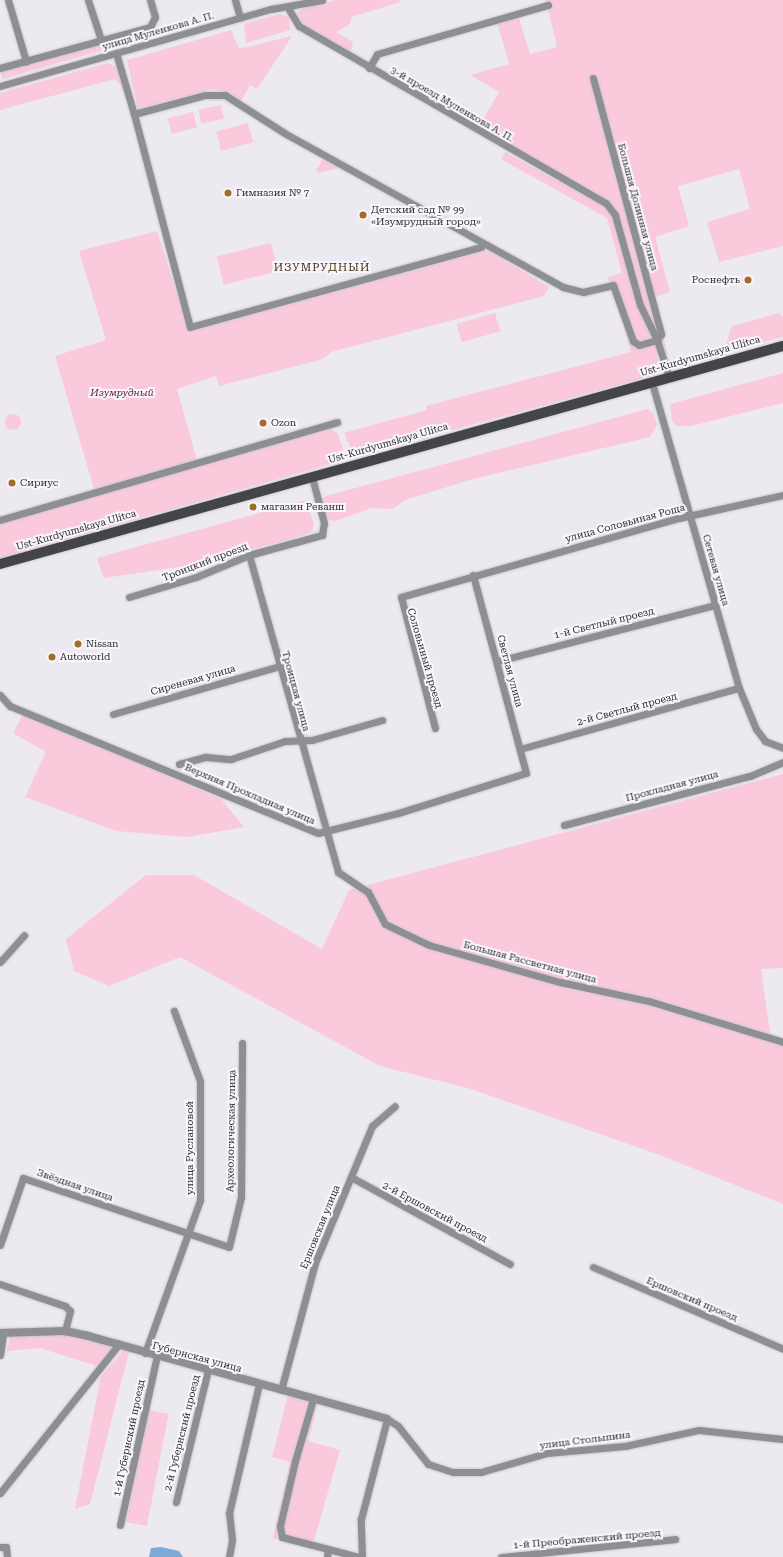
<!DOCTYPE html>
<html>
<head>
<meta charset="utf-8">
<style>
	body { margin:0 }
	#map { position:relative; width:783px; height:1557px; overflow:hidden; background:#ece9f1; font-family:"Roboto Serif",serif }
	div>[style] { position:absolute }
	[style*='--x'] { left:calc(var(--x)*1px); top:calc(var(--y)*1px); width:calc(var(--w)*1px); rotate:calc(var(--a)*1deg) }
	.green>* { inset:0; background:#fac9dc; transform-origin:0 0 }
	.round { border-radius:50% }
	.water>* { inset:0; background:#7fa9d7 }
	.roads { filter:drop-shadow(0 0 1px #cac7ce) drop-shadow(0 0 1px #cac7ce) }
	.minor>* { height:7px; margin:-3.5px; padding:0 3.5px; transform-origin:3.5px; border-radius:3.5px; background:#8e8f92 }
	.tertiary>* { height:8px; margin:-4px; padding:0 4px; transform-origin:4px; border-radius:4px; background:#8e8f92 }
	.primary>* { height:10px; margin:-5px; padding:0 5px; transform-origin:5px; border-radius:5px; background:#44454b }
	.dots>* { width:11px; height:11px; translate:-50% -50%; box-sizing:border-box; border:2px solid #f9f6fe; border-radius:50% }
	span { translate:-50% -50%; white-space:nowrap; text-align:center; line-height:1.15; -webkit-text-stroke:4px #f9f6fe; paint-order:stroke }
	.street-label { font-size:10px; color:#2e2d30 }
	.poi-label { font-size:10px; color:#2e2d30 }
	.left { translate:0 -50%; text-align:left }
	.right { translate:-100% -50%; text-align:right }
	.park-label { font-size:10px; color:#5f163b; font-style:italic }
	.neighbourhood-label { font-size:11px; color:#49300e; letter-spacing:1px }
</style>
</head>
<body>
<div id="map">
	<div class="green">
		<div style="clip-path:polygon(336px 0,399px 0,400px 2px,352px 17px,349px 25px,336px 32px,353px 42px,351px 51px,305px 26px,297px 13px,301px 9px)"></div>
		<div style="clip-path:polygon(546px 0,783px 0,783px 246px,719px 262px,707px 222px,750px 209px,739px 169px,678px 186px,689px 226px,655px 237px,670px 292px,654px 297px,668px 357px,642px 303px,608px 202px,478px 128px,499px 92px,470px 75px,509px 64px,497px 22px,519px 18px,530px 54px,557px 47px)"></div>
		<div style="clip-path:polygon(280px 14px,289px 17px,290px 30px,246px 43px,244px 24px)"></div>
		<div style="left:158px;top:27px;width:7px;height:164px;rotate:74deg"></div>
		<div style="clip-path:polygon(231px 30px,239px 49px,292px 36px,257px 89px,250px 85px,241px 101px,226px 92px,213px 89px,138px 109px,127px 60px)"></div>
		<div style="clip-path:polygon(108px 63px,116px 67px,123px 88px,115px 79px,0 110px,0 93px)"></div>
		<div style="left:221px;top:105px;width:14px;height:23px;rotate:78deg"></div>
		<div style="left:193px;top:112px;width:16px;height:26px;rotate:76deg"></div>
		<div style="left:248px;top:123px;width:20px;height:33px;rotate:75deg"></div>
		<div style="clip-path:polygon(505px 152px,604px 206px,611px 215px,637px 306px,656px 346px,659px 366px,651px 376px,357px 456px,353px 454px,344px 433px,427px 410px,426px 406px,631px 352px,608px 277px,622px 273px,607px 218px,501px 159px)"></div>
		<div style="clip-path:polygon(323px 159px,329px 163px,340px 168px,318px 173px,316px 170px)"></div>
		<div style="clip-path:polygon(157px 231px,189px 332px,488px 250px,549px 287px,544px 296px,331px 352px,323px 359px,219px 386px,216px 376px,177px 389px,197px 460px,94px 489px,55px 356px,106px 340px,79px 251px)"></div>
		<div style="left:271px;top:243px;width:29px;height:56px;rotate:76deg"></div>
		<div style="left:495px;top:313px;width:19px;height:40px;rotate:74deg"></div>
		<div style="clip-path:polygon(779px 313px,783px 317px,783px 337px,732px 350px,725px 347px,732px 326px)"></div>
		<div style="clip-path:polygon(783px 373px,783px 403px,691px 426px,676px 426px,672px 420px,670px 404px)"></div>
		<div style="clip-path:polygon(648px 409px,654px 414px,657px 425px,650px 437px,473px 479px,405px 500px,393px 509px,371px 508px,336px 521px,329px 520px,323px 508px,321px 499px,326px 496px)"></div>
		<div class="round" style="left:5px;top:414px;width:16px;height:16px"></div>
		<div style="clip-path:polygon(330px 428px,338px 434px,344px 453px,337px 462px,0 558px,0 523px)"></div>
		<div style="clip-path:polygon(306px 500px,314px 525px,311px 532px,291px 539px,185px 566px,104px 578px,97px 558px)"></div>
		<div style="clip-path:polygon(23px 714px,221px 799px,244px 827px,188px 837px,116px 831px,25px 797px,46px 752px,13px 733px)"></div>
		<div style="clip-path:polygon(783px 774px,783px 968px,761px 969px,770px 1033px,783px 1038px,783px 1204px,657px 1154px,468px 1088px,380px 1066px,180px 957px,109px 986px,74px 971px,66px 939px,146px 875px,194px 875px,322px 949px,349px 890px)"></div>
		<div style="clip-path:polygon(11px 1335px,64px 1335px,111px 1346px,112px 1349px,100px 1367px,40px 1348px,7px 1351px)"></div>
		<div style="clip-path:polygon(124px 1350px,129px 1352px,90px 1504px,75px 1509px,101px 1376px)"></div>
		<div style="clip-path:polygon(288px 1395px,318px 1403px,308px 1441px,340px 1450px,312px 1548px,273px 1538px,290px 1462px,272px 1457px)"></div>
		<div style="left:148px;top:1410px;width:21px;height:114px;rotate:11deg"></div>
	</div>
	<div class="water">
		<div style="clip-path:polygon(161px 1547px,179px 1551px,183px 1557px,149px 1557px,151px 1548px)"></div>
	</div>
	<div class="roads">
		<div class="minor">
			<div style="--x:8;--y:0;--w:64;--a:73.6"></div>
			<div style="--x:88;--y:0;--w:42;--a:72"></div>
			<div style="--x:235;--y:0;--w:18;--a:74"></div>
			<div style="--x:288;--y:8;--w:21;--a:59"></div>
			<div style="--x:299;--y:26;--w:354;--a:30"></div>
			<div style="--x:606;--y:203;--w:15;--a:53"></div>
			<div style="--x:615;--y:215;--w:93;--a:74.5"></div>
			<div style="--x:640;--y:305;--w:39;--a:64"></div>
			<div style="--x:657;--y:340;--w:40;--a:72"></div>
			<div style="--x:116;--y:53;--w:64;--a:73.6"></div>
			<div style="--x:134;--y:114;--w:73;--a:-15"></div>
			<div style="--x:205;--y:95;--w:20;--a:0"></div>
			<div style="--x:225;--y:95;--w:72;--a:32.6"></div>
			<div style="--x:286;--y:134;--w:316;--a:28.9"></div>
			<div style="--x:563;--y:287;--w:21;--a:14"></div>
			<div style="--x:583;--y:292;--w:31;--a:-13"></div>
			<div style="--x:613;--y:285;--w:59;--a:70.3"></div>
			<div style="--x:633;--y:341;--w:7;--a:34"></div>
			<div style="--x:639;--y:345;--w:19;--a:-16"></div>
			<div style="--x:0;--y:68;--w:156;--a:-15.3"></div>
			<div style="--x:150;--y:27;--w:11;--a:-63"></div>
			<div style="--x:155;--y:17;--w:18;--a:-106"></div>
			<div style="--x:369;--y:68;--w:16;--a:-60"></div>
			<div style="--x:377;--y:54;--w:178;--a:-16"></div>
			<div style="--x:593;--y:78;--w:265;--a:75.1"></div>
			<div style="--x:661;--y:334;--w:7;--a:124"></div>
			<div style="--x:0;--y:86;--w:282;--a:-15.9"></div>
			<div style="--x:271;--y:9;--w:52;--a:-10"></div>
			<div style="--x:134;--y:114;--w:220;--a:75.3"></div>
			<div style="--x:190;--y:327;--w:302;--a:-15.4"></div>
			<div style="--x:481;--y:247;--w:4;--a:-76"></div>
			<div style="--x:652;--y:383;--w:317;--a:74.1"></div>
			<div style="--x:739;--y:688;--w:44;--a:67.5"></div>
			<div style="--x:756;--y:729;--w:15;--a:53"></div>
			<div style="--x:765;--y:741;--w:19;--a:21"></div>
			<div style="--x:0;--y:520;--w:351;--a:-16.2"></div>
			<div style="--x:249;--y:555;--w:329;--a:74.3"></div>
			<div style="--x:338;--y:872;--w:36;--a:34"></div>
			<div style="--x:368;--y:892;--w:36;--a:62"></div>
			<div style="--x:385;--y:924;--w:49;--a:25.5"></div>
			<div style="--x:429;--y:945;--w:136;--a:15.8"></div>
			<div style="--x:560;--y:982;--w:91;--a:12.1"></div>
			<div style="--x:649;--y:1001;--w:140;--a:17"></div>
			<div style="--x:129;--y:597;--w:70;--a:-16.6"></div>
			<div style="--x:196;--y:577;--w:57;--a:-22.5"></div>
			<div style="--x:249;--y:555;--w:76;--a:-15.3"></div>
			<div style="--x:322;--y:535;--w:12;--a:-81"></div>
			<div style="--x:324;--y:523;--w:48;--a:-104.6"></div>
			<div style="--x:498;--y:661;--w:224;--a:-14.5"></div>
			<div style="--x:0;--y:695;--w:15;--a:48"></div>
			<div style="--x:10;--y:706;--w:333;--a:22.4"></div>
			<div style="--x:318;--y:833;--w:82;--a:-14"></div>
			<div style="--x:398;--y:813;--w:134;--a:-17.4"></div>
			<div style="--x:526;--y:773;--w:205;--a:-105"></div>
			<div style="--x:113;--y:714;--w:173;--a:-16.1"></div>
			<div style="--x:435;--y:728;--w:135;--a:-104.5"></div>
			<div style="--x:401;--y:597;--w:289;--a:-15.9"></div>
			<div style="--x:679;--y:518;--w:107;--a:-12.5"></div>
			<div style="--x:520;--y:749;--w:227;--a:-15.6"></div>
			<div style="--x:179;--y:764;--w:28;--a:-15"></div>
			<div style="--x:206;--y:757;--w:25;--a:5"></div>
			<div style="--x:231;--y:759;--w:57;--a:-18.4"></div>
			<div style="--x:285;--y:741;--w:27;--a:-2"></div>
			<div style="--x:312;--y:740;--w:73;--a:-15.9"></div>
			<div style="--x:564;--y:825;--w:192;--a:-14.8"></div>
			<div style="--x:750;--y:776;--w:36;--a:-23"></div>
			<div style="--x:0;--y:962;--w:36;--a:-48"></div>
			<div style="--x:351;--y:1177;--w:181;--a:28.7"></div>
			<div style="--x:0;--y:1245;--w:71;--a:-71.1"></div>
			<div style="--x:23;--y:1178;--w:217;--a:18.5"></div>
			<div style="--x:229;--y:1247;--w:51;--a:-76.5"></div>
			<div style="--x:241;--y:1197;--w:154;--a:-89.6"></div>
			<div style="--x:593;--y:1267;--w:207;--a:23.3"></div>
			<div style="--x:0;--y:1284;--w:69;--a:18.7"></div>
			<div style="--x:65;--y:1306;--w:7;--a:45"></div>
			<div style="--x:70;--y:1311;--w:21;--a:104"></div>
			<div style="--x:145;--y:1353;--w:163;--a:-70.2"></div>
			<div style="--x:200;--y:1200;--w:119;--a:-90"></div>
			<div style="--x:200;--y:1081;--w:75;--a:-110.4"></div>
			<div style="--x:0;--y:1355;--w:22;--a:-82"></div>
			<div style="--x:281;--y:1390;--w:131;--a:-75"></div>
			<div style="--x:315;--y:1263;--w:148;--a:-67.4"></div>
			<div style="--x:372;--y:1126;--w:30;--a:-41"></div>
			<div style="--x:313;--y:1399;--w:65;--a:106.2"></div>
			<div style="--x:295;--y:1461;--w:67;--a:103"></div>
			<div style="--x:280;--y:1526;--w:11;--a:80"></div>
			<div style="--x:282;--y:1537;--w:80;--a:14.6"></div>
			<div style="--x:0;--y:1493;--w:191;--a:-51.4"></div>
			<div style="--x:176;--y:1502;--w:136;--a:-76.4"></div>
			<div style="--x:120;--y:1525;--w:173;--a:-77.7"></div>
			<div style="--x:0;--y:1547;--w:6;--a:0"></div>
			<div style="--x:6;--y:1547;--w:10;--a:84"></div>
			<div style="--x:229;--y:1557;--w:17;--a:-80"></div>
			<div style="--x:232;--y:1540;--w:27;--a:-96"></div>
			<div style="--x:229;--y:1513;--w:132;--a:-76.9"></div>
			<div style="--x:327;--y:1557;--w:8;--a:-83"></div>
			<div style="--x:362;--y:1557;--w:38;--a:-92"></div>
			<div style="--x:361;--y:1519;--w:103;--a:-75.4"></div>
			<div style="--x:387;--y:1419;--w:13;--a:32"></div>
			<div style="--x:398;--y:1426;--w:48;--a:51.7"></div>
			<div style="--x:428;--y:1464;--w:26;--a:18"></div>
			<div style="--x:453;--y:1472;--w:28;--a:0"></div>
			<div style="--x:481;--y:1472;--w:69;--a:-16.1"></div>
			<div style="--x:547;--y:1453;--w:78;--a:-5.1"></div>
			<div style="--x:625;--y:1446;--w:76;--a:-12.2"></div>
			<div style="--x:699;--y:1430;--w:84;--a:6.1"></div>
			<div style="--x:501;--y:1557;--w:175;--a:-5.9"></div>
		</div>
		<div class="tertiary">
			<div style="--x:0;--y:1333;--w:65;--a:-1.8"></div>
			<div style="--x:65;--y:1331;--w:24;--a:12"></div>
			<div style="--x:88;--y:1336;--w:310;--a:15.5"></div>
		</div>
		<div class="primary">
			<div style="--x:0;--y:564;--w:813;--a:-15.56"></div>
		</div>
	</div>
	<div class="dots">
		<div style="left:228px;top:193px;background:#a26e26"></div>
		<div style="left:363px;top:215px;background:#a26e26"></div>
		<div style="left:748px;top:280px;background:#a26e26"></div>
		<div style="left:263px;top:423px;background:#a26e26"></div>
		<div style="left:12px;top:483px;background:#a26e26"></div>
		<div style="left:253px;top:507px;background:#a26e26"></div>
		<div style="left:78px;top:644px;background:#a26e26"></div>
		<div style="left:52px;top:657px;background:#a26e26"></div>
	</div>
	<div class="street-label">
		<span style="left:158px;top:31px;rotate:-16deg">улица Муленкова А. П.</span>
		<span style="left:452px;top:104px;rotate:30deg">3-й проезд Муленкова А. П.</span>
		<span style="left:638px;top:207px;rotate:75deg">Большая Долинная улица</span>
		<span style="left:700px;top:356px;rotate:-16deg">Ust-Kurdyumskaya Ulitca</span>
		<span style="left:388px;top:443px;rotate:-16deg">Ust-Kurdyumskaya Ulitca</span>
		<span style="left:625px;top:523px;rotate:-15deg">улица Соловьиная Роща</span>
		<span style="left:76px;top:530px;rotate:-16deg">Ust-Kurdyumskaya Ulitca</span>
		<span style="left:205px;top:562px;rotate:-21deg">Троицкий проезд</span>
		<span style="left:716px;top:570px;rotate:74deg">Сетевая улица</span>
		<span style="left:604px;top:623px;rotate:-14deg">1-й Светлый проезд</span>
		<span style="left:425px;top:658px;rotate:74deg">Соловьиный проезд</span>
		<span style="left:510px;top:671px;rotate:75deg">Светлая улица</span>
		<span style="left:193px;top:680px;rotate:-16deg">Сиреневая улица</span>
		<span style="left:296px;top:691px;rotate:75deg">Троицкая улица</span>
		<span style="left:627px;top:709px;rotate:-15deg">2-й Светлый проезд</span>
		<span style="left:672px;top:786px;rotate:-15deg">Прохладная улица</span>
		<span style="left:250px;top:794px;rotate:23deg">Верхняя Прохладная улица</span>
		<span style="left:530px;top:962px;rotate:15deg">Большая Рассветная улица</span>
		<span style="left:231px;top:1131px;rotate:-89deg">Археологическая улица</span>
		<span style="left:190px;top:1148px;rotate:-90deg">улица Руслановой</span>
		<span style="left:75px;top:1185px;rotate:19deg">Звёздная улица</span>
		<span style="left:435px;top:1212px;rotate:28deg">2-й Ершовский проезд</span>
		<span style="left:320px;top:1227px;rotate:-68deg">Ершовская улица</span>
		<span style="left:692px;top:1299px;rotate:23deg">Ершовский проезд</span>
		<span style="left:197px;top:1357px;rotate:15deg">Губернская улица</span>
		<span style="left:182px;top:1433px;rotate:-76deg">2-й Губернский проезд</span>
		<span style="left:129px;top:1438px;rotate:-78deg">1-й Губернский проезд</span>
		<span style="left:585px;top:1440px;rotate:-7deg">улица Столыпина</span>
		<span style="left:587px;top:1539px;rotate:-5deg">1-й Преображенский проезд</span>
	</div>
	<div class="poi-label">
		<span class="left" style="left:236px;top:193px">Гимназия № 7</span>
		<span class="left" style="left:371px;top:215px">Детский сад № 99<br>«Изумрудный город»</span>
		<span class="right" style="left:740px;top:280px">Роснефть</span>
		<span class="left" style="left:271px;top:423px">Ozon</span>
		<span class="left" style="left:20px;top:483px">Сириус</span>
		<span class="left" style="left:261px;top:507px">магазин Реванш</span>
		<span class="left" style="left:86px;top:644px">Nissan</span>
		<span class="left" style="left:60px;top:657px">Autoworld</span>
	</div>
	<div class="park-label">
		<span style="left:122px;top:393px">Изумрудный</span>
	</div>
	<div class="neighbourhood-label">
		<span style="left:322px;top:268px">ИЗУМРУДНЫЙ</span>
	</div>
</div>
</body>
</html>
